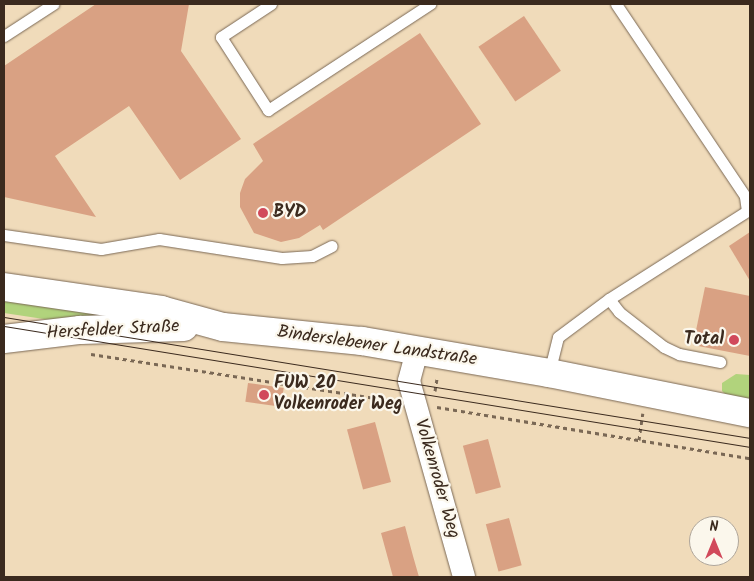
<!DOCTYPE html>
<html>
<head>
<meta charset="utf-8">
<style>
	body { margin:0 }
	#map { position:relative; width:754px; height:581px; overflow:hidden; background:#f0dbba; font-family:Kalam,sans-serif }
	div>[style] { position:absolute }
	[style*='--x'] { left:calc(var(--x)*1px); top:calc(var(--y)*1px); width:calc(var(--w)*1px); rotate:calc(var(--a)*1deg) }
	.green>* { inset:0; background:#b1d37c }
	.building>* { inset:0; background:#d9a183; transform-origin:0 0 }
	.path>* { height:3px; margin-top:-1.5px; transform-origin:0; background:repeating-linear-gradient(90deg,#7a6855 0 4px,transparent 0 8px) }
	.roads { filter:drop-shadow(0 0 1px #7a6855) drop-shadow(0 0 1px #7a6855) }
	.lane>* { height:11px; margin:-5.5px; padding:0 5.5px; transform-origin:5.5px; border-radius:5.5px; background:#fff }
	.street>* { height:22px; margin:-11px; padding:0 11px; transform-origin:11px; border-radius:11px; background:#fff }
	.secondary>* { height:28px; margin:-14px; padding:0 14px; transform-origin:14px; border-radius:14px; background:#fff }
	.tram>* { height:1px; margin:-0.5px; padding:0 0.5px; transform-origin:0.5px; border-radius:0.5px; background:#3b2a1e }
	.dots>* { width:14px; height:14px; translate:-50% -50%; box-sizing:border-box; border:2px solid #fbf7ec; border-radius:50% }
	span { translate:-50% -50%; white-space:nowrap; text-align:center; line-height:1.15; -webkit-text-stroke:4.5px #fbf7ec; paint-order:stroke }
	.poi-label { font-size:18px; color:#3b2a1e; font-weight:700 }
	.left { translate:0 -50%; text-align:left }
	.right { translate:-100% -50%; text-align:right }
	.street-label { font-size:18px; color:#3b2a1e }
	.frame { position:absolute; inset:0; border:5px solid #3b2a1e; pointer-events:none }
	.north { position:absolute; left:689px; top:516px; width:50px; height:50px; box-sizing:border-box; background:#fbf7ec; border:1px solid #aea59a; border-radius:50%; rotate:0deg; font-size:14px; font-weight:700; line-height:20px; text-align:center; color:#3b2a1e }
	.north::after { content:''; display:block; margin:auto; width:18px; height:22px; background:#d1495b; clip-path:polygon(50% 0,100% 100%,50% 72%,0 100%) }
</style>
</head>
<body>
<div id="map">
	<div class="green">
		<div style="clip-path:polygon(4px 293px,124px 314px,57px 321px,4px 313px)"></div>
		<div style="clip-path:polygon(736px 374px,750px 375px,750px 400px,726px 395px,722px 391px,722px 383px)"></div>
	</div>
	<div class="building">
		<div style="clip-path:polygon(96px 4px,189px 4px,181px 51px,241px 139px,180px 180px,129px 106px,55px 156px,96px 217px,4px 197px,4px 66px)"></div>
		<div style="left:524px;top:16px;width:66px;height:55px;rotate:56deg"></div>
		<div style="clip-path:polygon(420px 33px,481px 124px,323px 230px,320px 225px,299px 238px,281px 242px,254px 233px,240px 207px,240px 193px,245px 179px,263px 161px,253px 144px)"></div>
		<div style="clip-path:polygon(750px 232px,750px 281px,729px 246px)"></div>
		<div style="clip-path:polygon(705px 287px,750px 296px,750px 356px,693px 345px)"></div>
		<div style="left:248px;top:383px;width:36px;height:19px;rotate:8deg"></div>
		<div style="left:375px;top:422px;width:62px;height:29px;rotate:75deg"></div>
		<div style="left:488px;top:439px;width:50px;height:26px;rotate:75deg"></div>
		<div style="left:509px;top:518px;width:49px;height:24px;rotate:75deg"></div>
		<div style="clip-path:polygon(405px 526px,413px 556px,419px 577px,393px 577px,381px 533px)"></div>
	</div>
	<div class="path">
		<div style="--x:91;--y:354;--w:307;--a:8.8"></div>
		<div style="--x:435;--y:391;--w:12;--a:-81"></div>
		<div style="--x:437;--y:407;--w:317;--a:9.3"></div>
		<div style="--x:639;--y:440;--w:27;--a:-82"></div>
	</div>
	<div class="roads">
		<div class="lane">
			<div style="--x:271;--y:4;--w:60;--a:146.6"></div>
			<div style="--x:221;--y:37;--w:87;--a:57.2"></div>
			<div style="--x:268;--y:110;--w:194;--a:-33.2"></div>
			<div style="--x:4;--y:36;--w:59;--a:-33.1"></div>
			<div style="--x:4;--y:235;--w:98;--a:8.2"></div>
			<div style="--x:101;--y:249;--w:59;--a:-9.8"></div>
			<div style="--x:159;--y:239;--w:124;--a:8.8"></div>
			<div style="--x:282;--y:258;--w:30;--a:-4"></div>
			<div style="--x:312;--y:256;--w:22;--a:-27"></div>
			<div style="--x:609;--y:299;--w:164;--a:-32.5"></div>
			<div style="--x:747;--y:211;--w:15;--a:-98"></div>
			<div style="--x:745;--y:196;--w:231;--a:-123.9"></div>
			<div style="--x:549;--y:373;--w:37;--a:-76"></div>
			<div style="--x:558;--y:337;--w:64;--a:-36.7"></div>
			<div style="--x:609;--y:299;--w:16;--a:52"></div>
			<div style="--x:619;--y:312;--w:57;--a:37.9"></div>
			<div style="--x:664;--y:347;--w:17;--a:25"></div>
			<div style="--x:679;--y:354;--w:42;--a:11"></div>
		</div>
		<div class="street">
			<div style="--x:417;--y:351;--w:31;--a:105"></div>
			<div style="--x:409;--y:381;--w:204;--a:74.3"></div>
		</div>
		<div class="secondary">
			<div style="--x:4;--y:287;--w:159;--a:8.3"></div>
			<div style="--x:161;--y:310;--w:64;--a:15.3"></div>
			<div style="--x:223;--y:327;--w:140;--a:5.8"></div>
			<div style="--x:362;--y:341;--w:190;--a:9.7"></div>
			<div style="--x:549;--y:373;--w:205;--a:11.3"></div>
			<div style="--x:4;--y:339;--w:77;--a:-6.8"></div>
			<div style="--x:80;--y:330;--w:104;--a:-1.7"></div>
		</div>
	</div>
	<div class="tram">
		<div style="--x:4;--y:317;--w:756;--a:9.21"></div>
		<div style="--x:4;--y:326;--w:756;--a:9.21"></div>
	</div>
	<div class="dots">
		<div style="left:263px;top:213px;background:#d1495b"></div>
		<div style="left:734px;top:340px;background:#d1495b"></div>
		<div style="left:264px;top:395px;background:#d1495b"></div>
	</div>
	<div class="poi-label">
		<span class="left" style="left:273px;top:213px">BYD</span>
		<span class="right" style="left:724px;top:340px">Total</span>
		<span class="left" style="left:274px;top:395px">FUW 20<br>Volkenroder Weg</span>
	</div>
	<div class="street-label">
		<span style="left:113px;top:331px;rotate:-3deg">Hersfelder Straße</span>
		<span style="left:377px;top:347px;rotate:8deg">Binderslebener Landstraße</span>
		<span style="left:436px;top:479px;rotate:74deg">Volkenroder Weg</span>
	</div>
	<div class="frame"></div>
	<div class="north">N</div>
</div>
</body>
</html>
